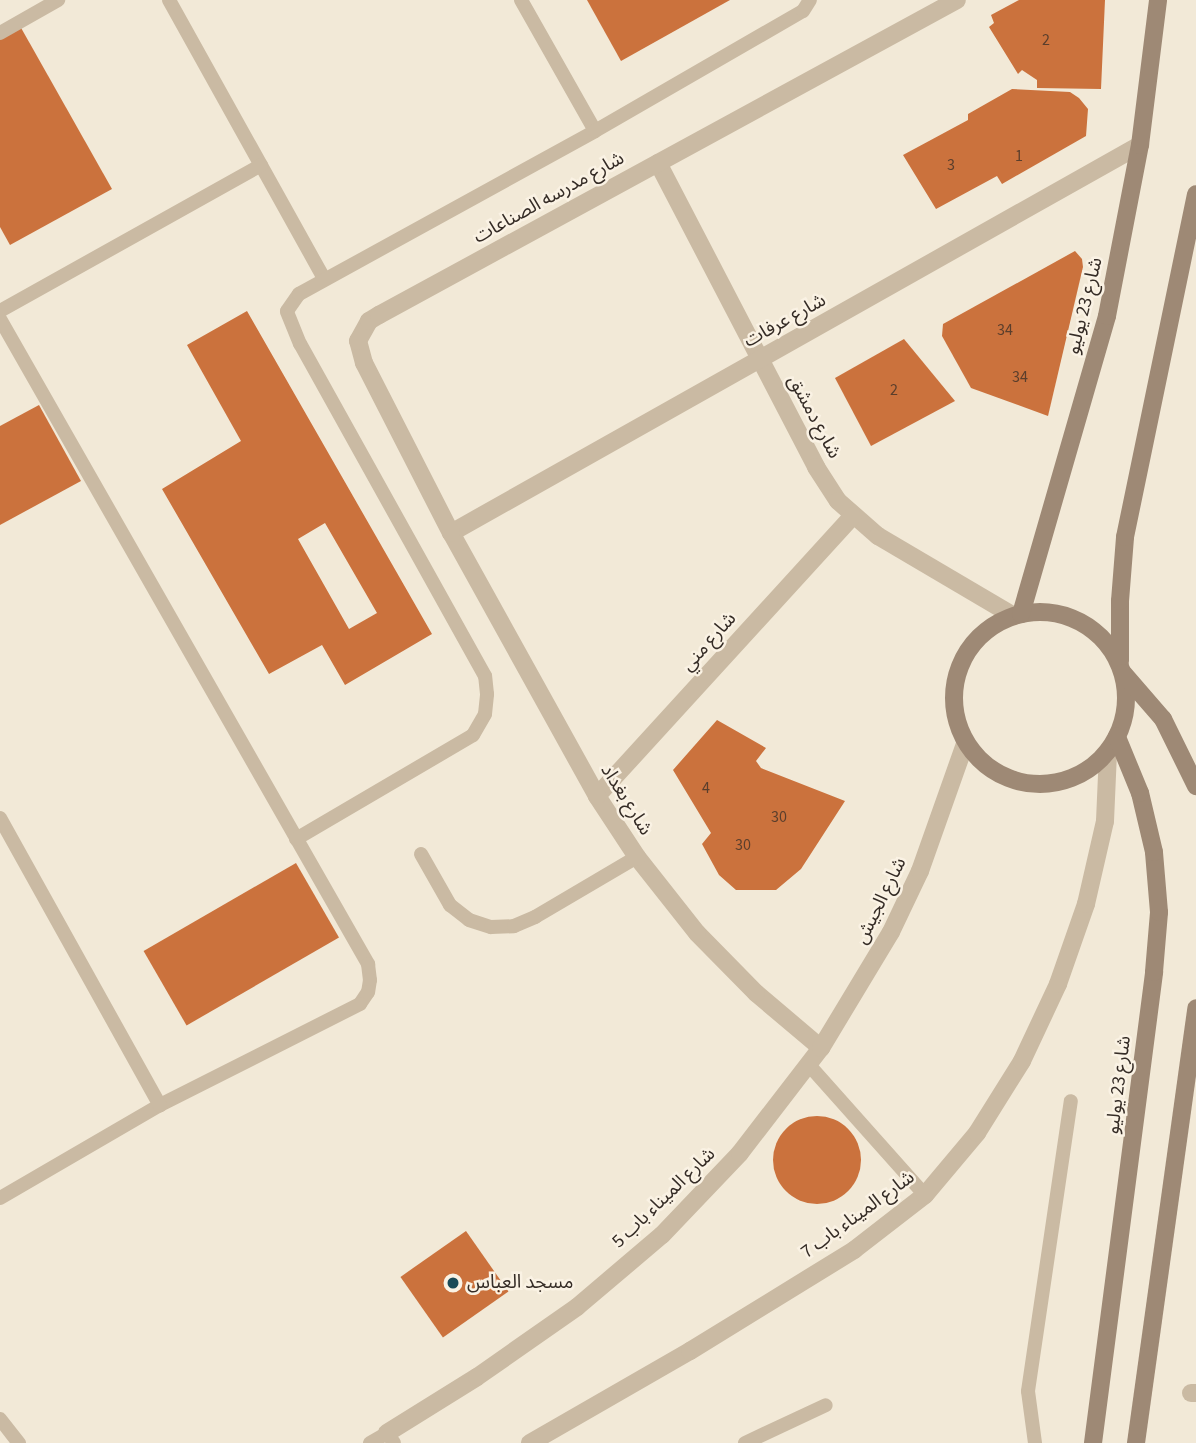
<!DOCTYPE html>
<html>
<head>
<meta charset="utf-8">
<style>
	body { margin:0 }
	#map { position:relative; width:1196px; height:1443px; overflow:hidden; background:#f2e9d7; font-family:"Source Sans 3","Noto Sans Arabic",sans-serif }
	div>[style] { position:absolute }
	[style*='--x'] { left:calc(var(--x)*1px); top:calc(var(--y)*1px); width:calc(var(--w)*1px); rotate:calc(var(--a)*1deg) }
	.building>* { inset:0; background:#cb723d; transform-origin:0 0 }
	.round { border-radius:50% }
	.service>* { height:14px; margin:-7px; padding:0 7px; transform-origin:7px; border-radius:7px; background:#cabaa3 }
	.minor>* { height:18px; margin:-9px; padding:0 9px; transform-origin:9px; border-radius:9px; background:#cabaa3 }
	.secondary>* { height:18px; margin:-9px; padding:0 9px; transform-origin:9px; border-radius:9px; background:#9e8975 }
	.secondary>.ring { margin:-9px; padding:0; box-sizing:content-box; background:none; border:18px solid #9e8975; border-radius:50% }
	.dots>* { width:19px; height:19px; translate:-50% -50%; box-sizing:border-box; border:4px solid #faf2e4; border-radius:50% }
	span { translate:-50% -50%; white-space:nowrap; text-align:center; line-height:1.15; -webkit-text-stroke:5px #faf2e4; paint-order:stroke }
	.number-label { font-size:16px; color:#5a3e2c }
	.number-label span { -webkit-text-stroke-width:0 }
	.street-label { font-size:19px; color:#352c26 }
	.poi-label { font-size:19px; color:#352c26 }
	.left { translate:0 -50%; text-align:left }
</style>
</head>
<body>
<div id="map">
	<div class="building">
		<div style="clip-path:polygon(587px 0,730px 0,621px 61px)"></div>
		<div style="clip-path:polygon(1019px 0,1105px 0,1101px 89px,1037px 88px,1037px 80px,1022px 70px,1018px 74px,989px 27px,994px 23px,991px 15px)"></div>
		<div style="clip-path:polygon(20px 26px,112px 189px,10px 245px,0 227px,0 37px)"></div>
		<div style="clip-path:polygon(1012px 89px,1070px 92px,1079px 98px,1088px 109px,1086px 136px,1002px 184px,997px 176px,936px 209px,903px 155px,968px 120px,968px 114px)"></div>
		<div style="clip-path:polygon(1075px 251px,1082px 259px,1083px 267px,1048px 416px,971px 388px,942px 336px,943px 324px)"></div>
		<div style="clip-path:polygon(evenodd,247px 311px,432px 634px,345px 685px,322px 645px,269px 674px,162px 489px,241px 441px,187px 345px,247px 311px,325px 523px,377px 613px,349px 629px,298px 539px,325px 523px)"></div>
		<div style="clip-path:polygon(904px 339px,955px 401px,871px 446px,835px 378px)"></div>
		<div style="clip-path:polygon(39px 405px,81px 481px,0 525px,0 426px)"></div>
		<div style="clip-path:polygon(717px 720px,766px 748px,756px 761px,761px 768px,845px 801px,801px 869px,776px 890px,736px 890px,719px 875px,702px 844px,711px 833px,673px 770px)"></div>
		<div style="left:296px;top:863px;width:86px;height:176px;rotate:60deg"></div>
		<div class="round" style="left:773px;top:1116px;width:88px;height:88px"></div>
		<div style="left:466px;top:1231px;width:74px;height:80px;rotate:55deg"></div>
	</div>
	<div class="service">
		<div style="--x:169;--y:0;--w:319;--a:60.9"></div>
		<div style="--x:521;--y:0;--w:150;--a:60.5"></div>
		<div style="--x:0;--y:33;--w:67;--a:-29.6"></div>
		<div style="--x:0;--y:311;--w:299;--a:-29.2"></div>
		<div style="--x:0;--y:319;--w:743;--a:60.29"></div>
		<div style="--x:368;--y:964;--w:16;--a:83"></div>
		<div style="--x:370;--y:980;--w:12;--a:99"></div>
		<div style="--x:368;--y:992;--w:14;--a:124"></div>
		<div style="--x:360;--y:1004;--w:224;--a:153.2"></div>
		<div style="--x:160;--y:1105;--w:185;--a:149.8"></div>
		<div style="--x:0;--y:818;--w:329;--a:60.9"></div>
		<div style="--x:296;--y:839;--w:205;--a:-30.4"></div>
		<div style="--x:473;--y:735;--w:24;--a:-60"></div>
		<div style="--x:485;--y:714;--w:20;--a:-84"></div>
		<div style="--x:487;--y:694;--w:18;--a:-96"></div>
		<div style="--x:485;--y:676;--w:380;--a:-119.1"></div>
		<div style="--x:300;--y:344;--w:35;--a:-112"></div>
		<div style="--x:287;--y:311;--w:21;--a:-55"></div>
		<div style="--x:299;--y:294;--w:338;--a:-28.8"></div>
		<div style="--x:595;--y:131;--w:240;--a:-30"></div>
		<div style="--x:803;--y:11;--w:13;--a:-58"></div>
		<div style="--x:421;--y:854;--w:59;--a:60.4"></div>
		<div style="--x:450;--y:905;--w:24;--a:38"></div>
		<div style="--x:469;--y:920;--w:23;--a:18"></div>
		<div style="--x:491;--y:927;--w:23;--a:-2"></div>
		<div style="--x:514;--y:926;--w:23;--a:-23"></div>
		<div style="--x:535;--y:917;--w:118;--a:-30.5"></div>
		<div style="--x:809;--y:1065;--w:174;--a:48.3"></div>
		<div style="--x:0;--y:1419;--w:31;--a:52"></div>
		<div style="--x:370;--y:1443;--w:20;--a:-30"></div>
		<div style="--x:387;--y:1433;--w:12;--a:55"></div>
		<div style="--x:745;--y:1443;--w:89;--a:-25.1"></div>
		<div style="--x:1035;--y:1443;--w:52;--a:-97.7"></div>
		<div style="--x:1028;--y:1391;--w:293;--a:-81.6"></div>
	</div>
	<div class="minor">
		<div style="--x:658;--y:163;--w:343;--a:62.5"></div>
		<div style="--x:816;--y:467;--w:40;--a:57.1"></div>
		<div style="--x:838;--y:501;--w:53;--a:41.2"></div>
		<div style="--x:878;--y:536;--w:158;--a:30.5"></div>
		<div style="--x:451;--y:533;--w:791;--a:-29.39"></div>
		<div style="--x:597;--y:796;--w:379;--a:-47.6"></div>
		<div style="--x:821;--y:1048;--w:85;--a:-139.8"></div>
		<div style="--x:756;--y:993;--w:84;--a:-134.5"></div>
		<div style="--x:697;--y:933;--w:97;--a:-128.3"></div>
		<div style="--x:637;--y:857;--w:73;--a:-123.3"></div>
		<div style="--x:597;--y:796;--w:301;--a:-119"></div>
		<div style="--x:451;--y:533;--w:191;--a:-117.1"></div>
		<div style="--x:364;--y:363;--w:23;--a:-105"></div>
		<div style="--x:358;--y:341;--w:23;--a:-61"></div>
		<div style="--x:369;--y:321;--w:12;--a:-31"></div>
		<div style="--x:379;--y:315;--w:658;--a:-28.59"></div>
		<div style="--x:1191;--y:1393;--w:5;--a:0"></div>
		<div style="--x:387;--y:1433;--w:106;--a:-31.9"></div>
		<div style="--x:477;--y:1377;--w:122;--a:-35"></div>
		<div style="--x:577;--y:1307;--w:111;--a:-40.3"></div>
		<div style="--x:662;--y:1235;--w:113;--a:-46.4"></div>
		<div style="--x:740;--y:1153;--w:133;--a:-52.4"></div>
		<div style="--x:821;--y:1048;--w:135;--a:-58.9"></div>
		<div style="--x:891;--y:932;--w:68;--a:-64.6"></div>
		<div style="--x:920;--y:871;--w:135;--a:-70.5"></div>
		<div style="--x:530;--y:1443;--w:185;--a:-29.9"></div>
		<div style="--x:690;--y:1351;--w:193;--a:-31.6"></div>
		<div style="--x:854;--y:1250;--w:90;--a:-37.8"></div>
		<div style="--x:925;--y:1195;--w:81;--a:-50"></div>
		<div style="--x:977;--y:1133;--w:85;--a:-58"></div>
		<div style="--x:1022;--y:1061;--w:85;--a:-64.9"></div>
		<div style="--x:1058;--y:984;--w:85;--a:-70.7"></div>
		<div style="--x:1086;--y:904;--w:85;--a:-77.1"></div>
		<div style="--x:1105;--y:821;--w:70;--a:-87.5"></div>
	</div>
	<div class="secondary">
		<div class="ring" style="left:954px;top:612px;width:154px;height:154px"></div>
		<div style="--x:1021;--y:614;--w:310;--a:-73.9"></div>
		<div style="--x:1107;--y:316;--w:174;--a:-79.1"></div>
		<div style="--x:1140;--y:145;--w:146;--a:-82.9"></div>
		<div style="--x:1120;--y:661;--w:60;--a:-90"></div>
		<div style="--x:1120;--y:601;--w:64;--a:-85.5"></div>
		<div style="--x:1125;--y:537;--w:350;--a:-78.3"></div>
		<div style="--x:1123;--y:673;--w:61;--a:49"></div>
		<div style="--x:1163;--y:719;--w:75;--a:63.8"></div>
		<div style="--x:1093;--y:1443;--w:475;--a:-82.6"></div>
		<div style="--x:1154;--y:972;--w:60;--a:-85.2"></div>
		<div style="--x:1159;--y:912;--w:60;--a:-94.8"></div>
		<div style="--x:1154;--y:852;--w:61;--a:-103.3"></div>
		<div style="--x:1140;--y:793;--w:61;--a:-112.3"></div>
		<div style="--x:1136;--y:1443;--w:439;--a:-82.1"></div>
	</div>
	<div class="dots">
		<div style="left:453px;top:1283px;background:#1a4b58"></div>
	</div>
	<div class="number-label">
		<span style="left:1046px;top:40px">2</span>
		<span style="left:1019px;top:156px">1</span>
		<span style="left:951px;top:165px">3</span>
		<span style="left:1005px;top:330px">34</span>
		<span style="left:1020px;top:377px">34</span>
		<span style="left:894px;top:390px">2</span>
		<span style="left:706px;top:788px">4</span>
		<span style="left:779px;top:817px">30</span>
		<span style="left:743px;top:845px">30</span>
	</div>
	<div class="street-label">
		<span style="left:549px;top:198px;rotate:-29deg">شارع مدرسه الصناعات</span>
		<span style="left:1085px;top:306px;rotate:-76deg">شارع 23 يوليو</span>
		<span style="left:785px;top:321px;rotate:-29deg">شارع عرفات</span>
		<span style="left:814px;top:417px;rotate:62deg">شارع دمشق</span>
		<span style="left:709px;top:642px;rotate:-48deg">شارع مني</span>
		<span style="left:626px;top:800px;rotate:58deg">شارع بغداد</span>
		<span style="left:881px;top:901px;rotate:-64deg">شارع الجيش</span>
		<span style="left:1119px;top:1085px;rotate:-83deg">شارع 23 يوليو</span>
		<span style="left:664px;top:1198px;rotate:-44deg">شارع الميناء باب 5</span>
		<span style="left:858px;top:1215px;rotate:-36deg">شارع الميناء باب 7</span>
	</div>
	<div class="poi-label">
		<span class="left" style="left:467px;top:1283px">مسجد العباس</span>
	</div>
</div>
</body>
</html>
